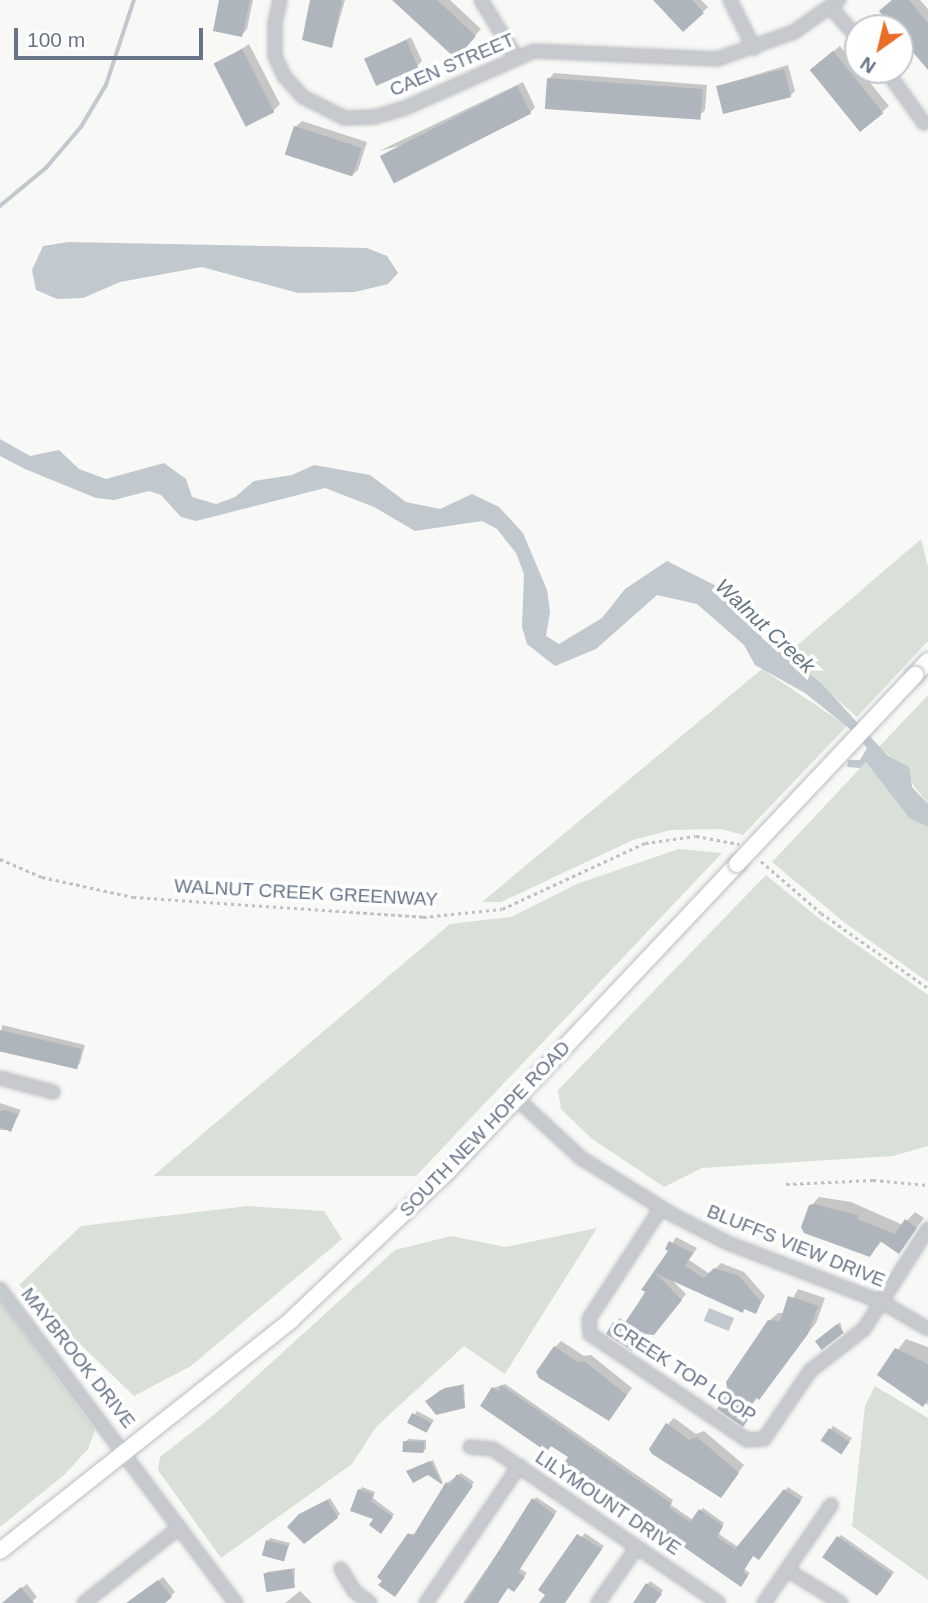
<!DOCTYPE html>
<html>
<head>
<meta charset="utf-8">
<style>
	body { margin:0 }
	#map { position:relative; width:928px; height:1603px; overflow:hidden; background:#f8f8f6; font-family:Arial,sans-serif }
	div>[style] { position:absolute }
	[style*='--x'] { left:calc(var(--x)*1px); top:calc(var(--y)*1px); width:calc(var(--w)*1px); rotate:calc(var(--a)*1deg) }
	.green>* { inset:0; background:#d9e0d7 }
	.water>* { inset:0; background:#c1c9cf; transform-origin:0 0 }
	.shadow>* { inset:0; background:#0003 }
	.stream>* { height:3.5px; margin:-1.75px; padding:0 1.75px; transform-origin:1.75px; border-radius:1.75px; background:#c1c9cf }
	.building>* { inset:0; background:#afb5bd; transform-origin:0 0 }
	.path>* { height:2.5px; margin-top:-1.25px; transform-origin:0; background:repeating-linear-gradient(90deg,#c0c1c4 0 3.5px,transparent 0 7px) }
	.roads { filter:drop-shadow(0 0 2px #b9bcc1) drop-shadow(0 0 2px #b9bcc1) }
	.minor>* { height:12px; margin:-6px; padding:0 6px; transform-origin:6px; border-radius:6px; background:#c6c9cd }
	.major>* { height:16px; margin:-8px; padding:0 8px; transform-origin:8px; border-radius:8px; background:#fff }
	.bridges { filter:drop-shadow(0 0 2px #b9bcc1) drop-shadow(0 0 2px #b9bcc1) }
	.major-bridge>* { height:16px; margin:-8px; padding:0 8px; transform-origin:8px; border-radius:8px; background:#fff }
	span { translate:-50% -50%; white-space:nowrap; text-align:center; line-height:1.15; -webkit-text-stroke:7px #fff; paint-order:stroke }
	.street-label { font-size:19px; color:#677488 }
	.water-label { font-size:21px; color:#637683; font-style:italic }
	.north { position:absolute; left:844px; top:14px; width:70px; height:70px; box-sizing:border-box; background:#fff; border:2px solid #c2c7cf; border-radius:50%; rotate:214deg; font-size:19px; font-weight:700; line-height:28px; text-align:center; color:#677488 }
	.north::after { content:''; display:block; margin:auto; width:24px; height:32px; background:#e86d26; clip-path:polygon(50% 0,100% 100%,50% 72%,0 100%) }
	.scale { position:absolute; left:14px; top:28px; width:189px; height:32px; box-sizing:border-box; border:4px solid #677488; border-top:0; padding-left:9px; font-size:21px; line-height:24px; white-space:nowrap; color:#677488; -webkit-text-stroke:5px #fff; paint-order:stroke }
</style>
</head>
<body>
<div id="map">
	<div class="green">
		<div style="clip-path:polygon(921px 539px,928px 567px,928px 641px,857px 717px,786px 655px)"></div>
		<div style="clip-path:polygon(762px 669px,847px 726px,743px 835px,721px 829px,671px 830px,633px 840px,501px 902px,482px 902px)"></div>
		<div style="clip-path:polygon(928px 695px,928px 804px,895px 761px,879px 747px)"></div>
		<div style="clip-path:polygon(866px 762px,909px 818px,928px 827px,928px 982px,845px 923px,772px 862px)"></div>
		<div style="clip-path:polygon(679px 849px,722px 853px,416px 1176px,153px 1176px,450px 924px,511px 917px,579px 883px)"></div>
		<div style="clip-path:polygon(766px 875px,816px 916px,928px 995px,928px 1146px,893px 1156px,702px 1168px,664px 1187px,592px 1139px,561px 1109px,558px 1090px)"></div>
		<div style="clip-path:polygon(248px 1206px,324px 1211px,342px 1239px,191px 1366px,134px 1396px,19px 1285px,81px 1226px)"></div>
		<div style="clip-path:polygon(597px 1228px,505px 1374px,464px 1346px,376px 1427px,352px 1464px,221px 1558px,158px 1470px,160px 1457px,215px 1414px,395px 1250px,451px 1236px,505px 1247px)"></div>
		<div style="clip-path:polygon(0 1301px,95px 1430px,88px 1449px,64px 1475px,0 1527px)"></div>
		<div style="clip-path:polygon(875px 1386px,928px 1418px,928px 1580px,852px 1526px,865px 1406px)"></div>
	</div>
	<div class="water">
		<div style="clip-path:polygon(68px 242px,367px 248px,387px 256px,398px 273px,388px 284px,355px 292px,298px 293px,202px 267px,120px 282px,83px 298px,57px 299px,36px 290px,32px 270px,43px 246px)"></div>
		<div style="clip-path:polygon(0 439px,30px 456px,59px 450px,79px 469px,106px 479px,164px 463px,186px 479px,192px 497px,216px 504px,235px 497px,254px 481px,292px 475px,314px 465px,370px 475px,406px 502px,440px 509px,472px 494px,499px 507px,523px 533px,547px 590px,550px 612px,546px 636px,559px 644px,602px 618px,625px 589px,667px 561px,734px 595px,763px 639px,821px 683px,888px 756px,909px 767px,912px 787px,928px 804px,928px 827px,909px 818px,866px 762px,860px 768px,847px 767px,848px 760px,860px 760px,867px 748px,850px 729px,805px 693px,755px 665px,744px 645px,697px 604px,657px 595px,596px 649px,555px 666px,527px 644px,522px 627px,524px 574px,516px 553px,497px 529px,482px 521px,415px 531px,374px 507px,325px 488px,196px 521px,181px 517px,161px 495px,149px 491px,114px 500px,96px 498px,25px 469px,0 456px)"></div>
		<div style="left:709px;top:1308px;width:27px;height:14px;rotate:22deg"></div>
	</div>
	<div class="shadow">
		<div style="clip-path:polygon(221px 0,253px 0,247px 29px,242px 35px)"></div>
		<div style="clip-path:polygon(312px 0,345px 0,332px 46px)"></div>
		<div style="clip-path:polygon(395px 0,450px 0,481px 29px,462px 50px)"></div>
		<div style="clip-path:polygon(655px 0,701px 0,708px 7px,683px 30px)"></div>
		<div style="clip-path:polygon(894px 0,920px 0,928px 9px,928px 67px,900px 34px,900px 28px,895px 28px)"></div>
		<div style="clip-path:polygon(411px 37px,422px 61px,417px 66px,367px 60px)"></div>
		<div style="clip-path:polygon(249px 44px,280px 104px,273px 111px,216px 65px)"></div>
		<div style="clip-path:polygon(840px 46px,889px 106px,882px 112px,818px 63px)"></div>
		<div style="clip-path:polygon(788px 65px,795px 91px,790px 96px,718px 86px)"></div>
		<div style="clip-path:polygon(554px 73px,707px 85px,705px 110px,699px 116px,549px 79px)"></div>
		<div style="clip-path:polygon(523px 82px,535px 107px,530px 113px,379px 151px)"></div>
		<div style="clip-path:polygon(302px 121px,367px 142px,358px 170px,351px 176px,295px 127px)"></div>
		<div style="clip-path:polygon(2px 1025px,85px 1045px,80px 1063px,76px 1067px,0 1049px)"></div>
		<div style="clip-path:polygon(0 1103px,21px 1110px,11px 1130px,0 1130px)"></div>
		<div style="clip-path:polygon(819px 1197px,851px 1202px,903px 1225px,915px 1212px,924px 1218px,899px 1251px,882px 1241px,870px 1255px,811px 1206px)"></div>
		<div style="clip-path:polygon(676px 1237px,697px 1248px,689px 1260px,710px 1274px,721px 1263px,744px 1272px,765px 1296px,756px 1312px,671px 1279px,686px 1294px,659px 1327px,645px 1332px,637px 1344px,615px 1324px,620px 1318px,627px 1323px)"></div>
		<div style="clip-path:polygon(798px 1289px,825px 1298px,816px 1323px,751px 1406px,756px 1409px,743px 1424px,719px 1408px,769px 1321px,778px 1313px,785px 1313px)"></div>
		<div style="clip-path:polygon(840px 1322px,843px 1332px,817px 1342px)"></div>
		<div style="clip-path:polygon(906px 1339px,928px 1347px,928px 1405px,879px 1375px)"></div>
		<div style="clip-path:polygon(561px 1341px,584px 1356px,591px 1355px,632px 1388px,609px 1419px,555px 1347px)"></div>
		<div style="clip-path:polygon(464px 1384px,465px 1406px,430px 1399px,440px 1390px)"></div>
		<div style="clip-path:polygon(505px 1384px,673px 1500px,671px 1505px,693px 1520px,703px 1508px,724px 1523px,719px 1534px,738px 1547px,788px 1487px,803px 1497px,762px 1555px,754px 1555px,744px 1569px,750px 1573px,743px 1582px,571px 1457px,493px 1388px)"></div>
		<div style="clip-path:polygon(417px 1411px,434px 1420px,429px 1428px,410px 1422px)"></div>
		<div style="clip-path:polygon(674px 1418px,696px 1434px,704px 1431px,744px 1465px,721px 1496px,668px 1424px)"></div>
		<div style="clip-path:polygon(833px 1426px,852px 1438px,844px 1449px,831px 1429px)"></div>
		<div style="clip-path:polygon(408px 1439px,426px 1440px,426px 1449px,423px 1452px,405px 1442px)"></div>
		<div style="clip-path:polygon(433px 1460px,443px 1483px,428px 1473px,408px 1471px)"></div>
		<div style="clip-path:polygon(461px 1473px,474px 1482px,398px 1592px,384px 1580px,410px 1534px,416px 1534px,447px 1483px)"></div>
		<div style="clip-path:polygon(362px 1487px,375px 1492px,373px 1498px,394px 1514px,384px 1529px,360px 1490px)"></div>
		<div style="clip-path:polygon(536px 1497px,557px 1511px,519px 1568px,527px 1573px,516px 1587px,508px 1585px,493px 1603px,463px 1603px)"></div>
		<div style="clip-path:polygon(330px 1498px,340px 1514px,337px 1517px,304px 1512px)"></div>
		<div style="clip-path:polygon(585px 1533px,604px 1546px,564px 1603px,541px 1603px,547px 1595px,541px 1590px)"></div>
		<div style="clip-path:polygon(841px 1535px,894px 1572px,880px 1593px,839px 1537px)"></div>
		<div style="clip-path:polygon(270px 1538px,290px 1543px,284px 1559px,268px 1541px)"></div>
		<div style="clip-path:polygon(295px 1568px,294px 1587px,264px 1575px,267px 1572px)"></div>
		<div style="clip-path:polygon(163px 1577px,175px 1592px,171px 1596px,162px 1603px,131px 1603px)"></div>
		<div style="clip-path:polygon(650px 1581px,663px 1590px,655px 1603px,635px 1603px)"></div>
		<div style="clip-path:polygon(27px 1584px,37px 1597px,31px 1603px,3px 1603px)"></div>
		<div style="clip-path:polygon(300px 1591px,312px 1603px,285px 1603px)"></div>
	</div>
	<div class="stream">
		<div style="--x:0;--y:206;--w:60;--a:-39.6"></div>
		<div style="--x:46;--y:168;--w:54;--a:-49.5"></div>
		<div style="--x:81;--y:127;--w:49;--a:-59.2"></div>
		<div style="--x:106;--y:85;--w:89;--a:-71.8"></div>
	</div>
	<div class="building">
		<div style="clip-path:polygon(219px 0,250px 0,242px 37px,213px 31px)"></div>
		<div style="clip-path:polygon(310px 0,342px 0,332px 48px,302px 40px)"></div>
		<div style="clip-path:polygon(392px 0,437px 0,476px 36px,456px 59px)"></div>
		<div style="clip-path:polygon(653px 0,692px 0,704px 13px,683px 32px)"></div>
		<div style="clip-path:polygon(892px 0,909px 0,928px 23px,928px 70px,900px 37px,900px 28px,893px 28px,879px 11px)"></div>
		<div style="left:406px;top:40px;width:30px;height:46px;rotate:66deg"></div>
		<div style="left:242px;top:49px;width:71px;height:32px;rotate:63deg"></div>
		<div style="left:833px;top:51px;width:80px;height:30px;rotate:51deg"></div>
		<div style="left:784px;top:69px;width:29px;height:70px;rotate:76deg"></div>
		<div style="left:547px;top:78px;width:156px;height:31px;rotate:4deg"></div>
		<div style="left:517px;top:86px;width:31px;height:154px;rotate:63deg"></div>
		<div style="left:294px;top:126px;width:71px;height:30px;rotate:18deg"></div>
		<div style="left:0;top:1030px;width:84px;height:21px;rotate:13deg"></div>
		<div style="clip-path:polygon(5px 1110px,18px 1114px,11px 1132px,0 1127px,0 1111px)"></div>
		<div style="clip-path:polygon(814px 1204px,858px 1215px,857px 1219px,895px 1234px,905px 1219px,917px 1228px,899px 1254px,880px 1241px,870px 1257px,804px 1233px,801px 1227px,809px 1205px)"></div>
		<div style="clip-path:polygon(669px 1241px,693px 1253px,685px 1266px,704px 1278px,714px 1268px,739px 1276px,761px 1302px,756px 1314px,744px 1309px,743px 1313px,655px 1273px,682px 1300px,654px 1335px,644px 1334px,632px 1351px,606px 1334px,613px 1322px,621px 1328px,646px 1292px,641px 1290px,668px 1251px,665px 1249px)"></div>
		<div style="clip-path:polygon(788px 1296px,818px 1306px,808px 1334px,759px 1400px,756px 1397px,744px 1415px,749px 1418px,743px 1427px,717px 1409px,728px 1392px,726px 1382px,768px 1320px,780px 1321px)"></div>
		<div style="left:837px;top:1324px;width:11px;height:28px;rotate:52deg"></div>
		<div style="clip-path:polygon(554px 1346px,577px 1362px,584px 1361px,627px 1395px,609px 1421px,539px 1378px,536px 1372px)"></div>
		<div style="clip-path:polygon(895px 1348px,928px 1364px,928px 1399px,923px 1407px,877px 1375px)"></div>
		<div style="clip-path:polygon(462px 1385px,465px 1408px,436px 1415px,425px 1401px,445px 1388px)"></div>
		<div style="clip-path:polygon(501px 1385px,671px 1503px,669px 1508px,690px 1522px,699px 1509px,723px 1526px,717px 1537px,735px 1549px,784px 1489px,801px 1501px,759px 1560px,753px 1556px,743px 1572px,748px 1576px,741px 1587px,564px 1463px,568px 1457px,551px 1446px,547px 1452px,480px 1406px,492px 1387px,498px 1391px)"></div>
		<div style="left:412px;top:1413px;width:22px;height:11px;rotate:27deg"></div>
		<div style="clip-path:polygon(666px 1423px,689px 1440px,697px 1437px,739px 1473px,721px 1498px,652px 1454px,649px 1449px)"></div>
		<div style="left:829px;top:1428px;width:25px;height:15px;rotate:34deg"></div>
		<div style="left:403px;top:1441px;width:21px;height:11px;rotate:3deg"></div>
		<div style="clip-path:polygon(430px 1461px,443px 1485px,428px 1475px,413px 1483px,406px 1471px)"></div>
		<div style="clip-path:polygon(457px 1474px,473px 1486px,395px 1597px,378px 1585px,382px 1581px,377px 1577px,408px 1533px,413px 1536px,446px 1482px,450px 1485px)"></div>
		<div style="clip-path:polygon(358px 1489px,373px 1494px,371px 1501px,393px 1517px,381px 1534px,369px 1525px,373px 1519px,350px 1511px)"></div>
		<div style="clip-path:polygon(532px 1498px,555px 1515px,518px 1572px,525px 1577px,514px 1592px,508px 1588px,498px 1603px,466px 1603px)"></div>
		<div style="clip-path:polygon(327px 1500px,338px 1518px,304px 1544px,287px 1527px,299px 1514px)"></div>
		<div style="clip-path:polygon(577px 1534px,602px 1549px,565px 1603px,539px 1603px,545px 1595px,538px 1590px)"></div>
		<div style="left:837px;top:1536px;width:67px;height:26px;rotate:35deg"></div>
		<div style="left:266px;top:1540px;width:23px;height:16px;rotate:15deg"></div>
		<div style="left:292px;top:1569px;width:19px;height:29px;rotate:81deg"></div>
		<div style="clip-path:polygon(158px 1580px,172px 1597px,165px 1603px,126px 1603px)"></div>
		<div style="clip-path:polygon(646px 1583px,662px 1594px,655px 1603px,633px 1603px)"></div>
		<div style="clip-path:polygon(21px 1587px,34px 1603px,2px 1603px)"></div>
	</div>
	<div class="path">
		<div style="--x:0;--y:859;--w:46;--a:23.2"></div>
		<div style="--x:42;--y:877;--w:93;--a:12.4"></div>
		<div style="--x:133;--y:897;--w:291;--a:3.9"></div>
		<div style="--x:423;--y:917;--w:79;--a:-5.8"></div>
		<div style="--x:502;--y:909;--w:157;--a:-24.8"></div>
		<div style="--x:645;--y:843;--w:51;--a:-7.8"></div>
		<div style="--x:696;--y:836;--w:44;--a:10.5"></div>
		<div style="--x:761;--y:861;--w:79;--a:40.9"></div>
		<div style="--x:821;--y:913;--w:131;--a:35"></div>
		<div style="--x:786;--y:1184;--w:87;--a:-2.6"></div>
		<div style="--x:873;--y:1180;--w:55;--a:5.2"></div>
	</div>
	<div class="roads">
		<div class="minor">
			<div style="--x:280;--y:0;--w:25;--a:102"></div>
			<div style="--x:275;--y:24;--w:32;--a:90"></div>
			<div style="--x:275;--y:56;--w:22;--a:66"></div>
			<div style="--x:284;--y:76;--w:28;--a:48"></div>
			<div style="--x:303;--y:97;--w:47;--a:26.6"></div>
			<div style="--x:345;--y:118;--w:29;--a:-2"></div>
			<div style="--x:374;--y:117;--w:32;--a:-16"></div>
			<div style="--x:405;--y:108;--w:141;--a:-23.8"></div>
			<div style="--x:534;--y:51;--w:183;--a:2.5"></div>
			<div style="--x:717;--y:59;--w:82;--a:-19.3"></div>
			<div style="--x:794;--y:32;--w:55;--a:-35.4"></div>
			<div style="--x:481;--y:0;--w:67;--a:58.4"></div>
			<div style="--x:730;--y:0;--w:54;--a:63.4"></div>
			<div style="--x:831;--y:8;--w:40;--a:48"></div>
			<div style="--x:886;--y:70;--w:65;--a:54.4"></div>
			<div style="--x:0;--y:1078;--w:55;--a:14.8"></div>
			<div style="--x:516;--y:1098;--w:88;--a:42.7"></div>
			<div style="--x:581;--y:1158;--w:110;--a:31.7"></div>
			<div style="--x:675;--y:1216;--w:59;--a:27"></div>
			<div style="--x:728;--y:1243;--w:165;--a:21"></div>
			<div style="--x:882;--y:1302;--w:53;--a:30.4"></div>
			<div style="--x:661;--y:1208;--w:132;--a:123"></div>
			<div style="--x:589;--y:1319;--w:15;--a:86"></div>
			<div style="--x:590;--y:1334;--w:189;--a:34"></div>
			<div style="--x:747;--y:1440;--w:17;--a:-3"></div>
			<div style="--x:764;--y:1439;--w:82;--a:-55.9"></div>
			<div style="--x:810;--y:1371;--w:68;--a:-37.9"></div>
			<div style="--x:864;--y:1329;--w:119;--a:-57.4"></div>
			<div style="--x:0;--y:1289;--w:393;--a:53.1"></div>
			<div style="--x:470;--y:1447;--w:23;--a:5"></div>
			<div style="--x:493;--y:1449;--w:273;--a:34.3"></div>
			<div style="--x:341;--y:1569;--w:26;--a:59"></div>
			<div style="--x:354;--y:1591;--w:20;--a:37"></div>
			<div style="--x:787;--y:1570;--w:63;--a:31.4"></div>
			<div style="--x:84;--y:1603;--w:122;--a:-38.4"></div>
			<div style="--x:426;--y:1603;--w:166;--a:-55.8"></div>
			<div style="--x:598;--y:1603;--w:68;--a:-55.1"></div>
			<div style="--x:764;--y:1603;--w:119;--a:-55.6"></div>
		</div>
		<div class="major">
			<div style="--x:915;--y:675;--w:19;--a:-47"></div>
			<div style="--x:0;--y:1551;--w:372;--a:-38.4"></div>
			<div style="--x:291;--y:1320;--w:218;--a:-43.5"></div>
			<div style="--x:449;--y:1170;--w:420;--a:-46.7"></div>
		</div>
	</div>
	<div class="bridges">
		<div class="major-bridge">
			<div style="--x:737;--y:864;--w:260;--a:-46.7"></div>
		</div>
	</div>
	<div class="street-label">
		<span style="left:452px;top:65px;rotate:-23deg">CAEN STREET</span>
		<span style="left:306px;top:893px;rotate:3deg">WALNUT CREEK GREENWAY</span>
		<span style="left:485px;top:1129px;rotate:-46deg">SOUTH NEW HOPE ROAD</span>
		<span style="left:796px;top:1246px;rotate:22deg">BLUFFS VIEW DRIVE</span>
		<span style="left:78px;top:1358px;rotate:52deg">MAYBROOK DRIVE</span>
		<span style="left:684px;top:1372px;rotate:33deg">CREEK TOP LOOP</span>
		<span style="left:608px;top:1503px;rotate:34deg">LILYMOUNT DRIVE</span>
	</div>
	<div class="water-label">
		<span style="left:765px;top:626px;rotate:43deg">Walnut Creek</span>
	</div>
	<div class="north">N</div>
	<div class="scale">100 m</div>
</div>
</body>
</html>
